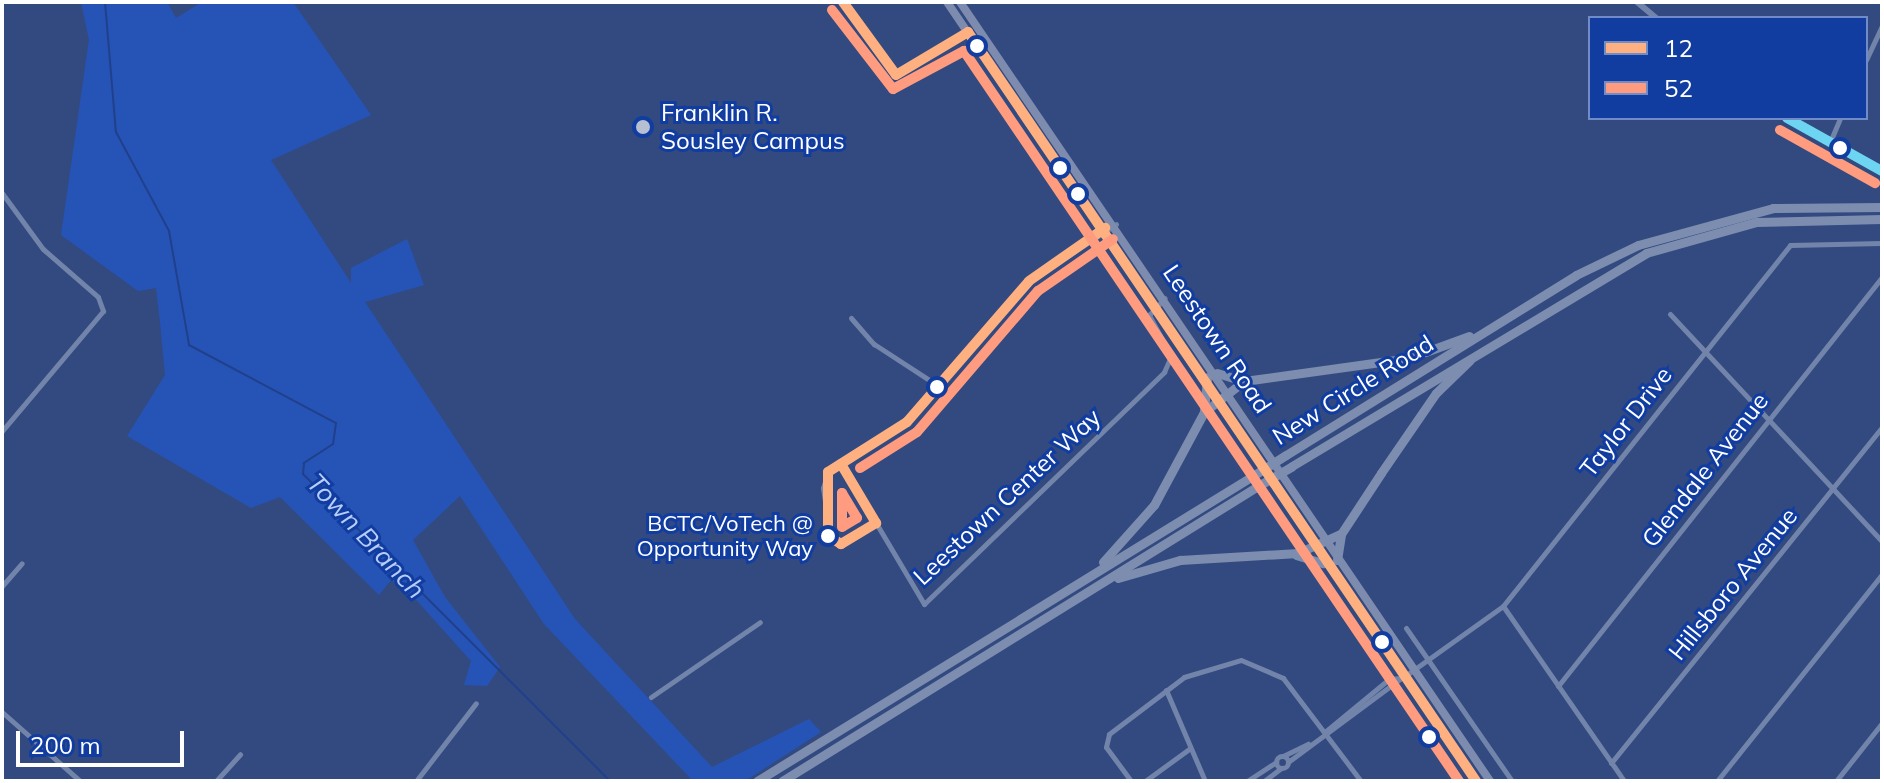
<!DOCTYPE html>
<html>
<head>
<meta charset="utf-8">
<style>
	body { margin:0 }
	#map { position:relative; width:1884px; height:783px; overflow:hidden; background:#324a80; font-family:Mulish,sans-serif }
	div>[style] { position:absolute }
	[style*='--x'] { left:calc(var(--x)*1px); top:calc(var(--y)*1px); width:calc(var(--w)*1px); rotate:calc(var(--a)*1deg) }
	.green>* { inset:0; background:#2654b6 }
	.stream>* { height:2px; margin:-1px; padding:0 1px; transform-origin:1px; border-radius:1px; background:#21408b }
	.minor>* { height:5px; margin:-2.5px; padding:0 2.5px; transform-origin:2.5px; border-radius:2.5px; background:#7284a9 }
	.minor>.ring { margin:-2.5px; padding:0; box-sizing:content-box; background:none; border:5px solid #7284a9; border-radius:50% }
	.tertiary>* { height:6px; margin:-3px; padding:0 3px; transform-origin:3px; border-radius:3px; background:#7284a9 }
	.primary>* { height:8px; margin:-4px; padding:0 4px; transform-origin:4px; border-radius:4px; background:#7d8baf }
	.motorway>* { height:9px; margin:-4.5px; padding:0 4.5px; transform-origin:4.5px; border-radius:4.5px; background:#7d8daf }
	.motorway-bridge>* { height:9px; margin:-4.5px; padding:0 4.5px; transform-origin:4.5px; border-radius:4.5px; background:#7d8daf }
	.bus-1>* { height:10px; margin:-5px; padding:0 5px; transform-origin:5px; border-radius:5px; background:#ffb080 }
	.bus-2>* { height:10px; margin:-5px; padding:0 5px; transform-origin:5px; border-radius:5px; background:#ff9c80 }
	.bus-3>* { height:10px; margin:-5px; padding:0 5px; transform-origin:5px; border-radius:5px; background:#6dd5f1 }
	.dots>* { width:22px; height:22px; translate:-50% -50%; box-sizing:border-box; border:4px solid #113da1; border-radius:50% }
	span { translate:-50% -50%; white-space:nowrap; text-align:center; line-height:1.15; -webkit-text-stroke:6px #113da1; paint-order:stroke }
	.bus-label { font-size:22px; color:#fff }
	.right { translate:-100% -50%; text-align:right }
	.poi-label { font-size:24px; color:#fff }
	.left { translate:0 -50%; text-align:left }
	.street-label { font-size:24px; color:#fff }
	.water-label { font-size:26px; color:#b7cdfb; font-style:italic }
	.frame { position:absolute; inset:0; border:4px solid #fff; pointer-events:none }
	.legend { position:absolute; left:1588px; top:16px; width:280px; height:104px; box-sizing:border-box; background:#113da1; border:2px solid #708bc7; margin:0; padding:10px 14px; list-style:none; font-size:24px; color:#fff }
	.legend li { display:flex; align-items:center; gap:16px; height:40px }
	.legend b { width:40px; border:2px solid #708bc7 }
	.scale { position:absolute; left:16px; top:731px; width:168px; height:36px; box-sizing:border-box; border:4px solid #fff; border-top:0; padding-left:10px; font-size:24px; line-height:28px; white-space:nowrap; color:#fff; -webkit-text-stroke:6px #113da1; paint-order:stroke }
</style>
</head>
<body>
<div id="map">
	<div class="green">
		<div style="clip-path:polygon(81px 2px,167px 2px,176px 18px,202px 2px,293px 2px,371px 115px,271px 160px,351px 283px,351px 268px,407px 239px,424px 285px,365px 302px,575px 619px,712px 767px,809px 719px,821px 732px,745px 781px,693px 781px,544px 624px,460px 496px,413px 540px,445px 597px,500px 667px,487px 686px,464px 685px,471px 661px,409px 592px,391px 580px,379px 595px,280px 497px,251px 508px,127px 436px,165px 375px,160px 322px,156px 288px,138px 291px,61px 235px,89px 40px)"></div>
	</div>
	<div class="stream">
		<div style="--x:105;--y:2;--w:130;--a:85.2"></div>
		<div style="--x:116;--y:132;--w:112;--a:61.8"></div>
		<div style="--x:169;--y:231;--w:116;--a:80"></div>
		<div style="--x:189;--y:345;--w:166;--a:28"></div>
		<div style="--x:336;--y:423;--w:21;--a:98"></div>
		<div style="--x:333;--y:444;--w:35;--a:147"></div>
		<div style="--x:304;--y:463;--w:11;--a:95"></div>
		<div style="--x:303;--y:474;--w:434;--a:45"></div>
	</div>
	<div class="minor">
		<div style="--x:1866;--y:60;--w:38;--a:-65"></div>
		<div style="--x:1830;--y:142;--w:26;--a:-67"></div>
		<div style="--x:2;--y:193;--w:69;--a:53.8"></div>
		<div style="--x:43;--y:249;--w:73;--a:41.1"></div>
		<div style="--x:98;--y:297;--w:15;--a:70"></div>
		<div style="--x:103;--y:311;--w:157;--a:130.1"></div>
		<div style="--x:1670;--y:314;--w:311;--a:47"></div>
		<div style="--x:851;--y:318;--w:35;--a:49"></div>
		<div style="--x:874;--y:344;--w:79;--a:33.1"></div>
		<div style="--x:841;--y:464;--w:163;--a:59.3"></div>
		<div style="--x:924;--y:604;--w:334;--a:-44"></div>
		<div style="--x:1164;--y:372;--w:17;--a:-66"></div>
		<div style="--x:1171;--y:356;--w:47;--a:-118.2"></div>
		<div style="--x:1149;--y:315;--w:23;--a:-47"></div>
		<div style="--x:876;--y:523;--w:41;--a:149"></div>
		<div style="--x:841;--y:544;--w:10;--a:-163"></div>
		<div style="--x:831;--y:541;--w:54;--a:-98.6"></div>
		<div style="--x:823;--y:488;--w:17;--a:-73"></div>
		<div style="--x:828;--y:472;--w:93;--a:-32.3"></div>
		<div style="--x:907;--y:422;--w:186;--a:-49.1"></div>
		<div style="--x:1029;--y:281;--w:104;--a:-33.2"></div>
		<div style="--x:2;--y:586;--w:30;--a:-49"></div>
		<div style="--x:1503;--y:606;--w:213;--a:55.3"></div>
		<div style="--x:1406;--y:628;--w:186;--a:55.3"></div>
		<div style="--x:1405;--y:676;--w:120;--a:-35.5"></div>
		<div style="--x:1503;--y:606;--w:461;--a:-51.5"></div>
		<div style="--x:1790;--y:245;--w:92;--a:-1.2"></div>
		<div style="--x:1558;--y:686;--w:522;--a:-51.61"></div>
		<div style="--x:1166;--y:690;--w:99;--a:66.8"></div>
		<div style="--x:651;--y:697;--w:132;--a:-34.5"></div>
		<div style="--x:2;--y:712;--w:104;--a:41.5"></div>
		<div style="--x:1283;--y:756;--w:28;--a:-26"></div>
		<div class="ring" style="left:1276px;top:756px;width:7px;height:7px"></div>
		<div style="--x:1288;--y:762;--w:141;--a:-36.6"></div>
		<div style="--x:1401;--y:678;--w:12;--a:175"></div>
		<div style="--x:1389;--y:679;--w:82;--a:140.5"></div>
		<div style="--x:1611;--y:763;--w:432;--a:-51.1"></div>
		<div style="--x:216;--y:781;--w:36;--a:-48"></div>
		<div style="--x:416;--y:781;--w:98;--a:-52.4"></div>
		<div style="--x:1131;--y:781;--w:42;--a:-126.3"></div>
		<div style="--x:1106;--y:747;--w:13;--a:-77"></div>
		<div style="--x:1109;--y:734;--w:94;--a:-37.2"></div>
		<div style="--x:1184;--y:677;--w:59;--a:-16.6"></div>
		<div style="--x:1241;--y:660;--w:46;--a:23.2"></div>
		<div style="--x:1283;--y:678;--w:129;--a:52.9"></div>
		<div style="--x:1145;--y:781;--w:54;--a:-36"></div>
		<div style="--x:1247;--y:781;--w:35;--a:-33"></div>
		<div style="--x:1264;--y:781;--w:21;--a:-37"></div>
		<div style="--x:1717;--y:781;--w:265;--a:-51.4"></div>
		<div style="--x:1836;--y:781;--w:74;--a:-51.6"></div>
	</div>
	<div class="tertiary">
		<div style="--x:1637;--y:2;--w:25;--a:40"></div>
		<div style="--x:1787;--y:118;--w:109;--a:29.2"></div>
	</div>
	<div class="primary">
		<div style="--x:947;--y:2;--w:942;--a:55.82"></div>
		<div style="--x:960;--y:2;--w:942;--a:55.77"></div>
	</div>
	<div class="motorway">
		<div style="--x:1217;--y:373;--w:28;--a:17"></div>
		<div style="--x:1244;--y:381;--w:167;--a:-7.9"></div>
		<div style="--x:1409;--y:358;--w:64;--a:-20.1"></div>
		<div style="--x:1204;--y:412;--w:51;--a:-37.8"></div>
		<div style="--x:1286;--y:455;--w:341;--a:-31.8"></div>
		<div style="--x:1576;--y:275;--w:69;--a:-25.8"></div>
		<div style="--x:1638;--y:245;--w:140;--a:-15.3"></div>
		<div style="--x:1773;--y:208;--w:109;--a:-0.5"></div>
		<div style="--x:1292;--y:466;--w:413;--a:-31"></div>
		<div style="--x:1646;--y:253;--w:114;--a:-15.7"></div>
		<div style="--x:1756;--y:222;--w:126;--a:-1.4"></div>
		<div style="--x:1296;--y:555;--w:28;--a:17"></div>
		<div style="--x:1337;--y:560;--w:26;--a:-81"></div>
		<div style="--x:1341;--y:534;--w:73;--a:-56.7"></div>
		<div style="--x:1381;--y:473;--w:97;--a:-55.5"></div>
		<div style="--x:1436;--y:393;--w:47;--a:-44.1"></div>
		<div style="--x:1103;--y:562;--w:76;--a:-48.2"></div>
		<div style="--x:1154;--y:505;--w:106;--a:-61.7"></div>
		<div style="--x:1204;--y:412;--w:35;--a:-85"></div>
		<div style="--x:1118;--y:578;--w:65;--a:-16.2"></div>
		<div style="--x:1180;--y:560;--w:118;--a:-3.4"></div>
		<div style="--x:1298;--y:553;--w:46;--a:-24.3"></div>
		<div style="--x:757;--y:781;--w:580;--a:-31.61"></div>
		<div style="--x:782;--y:781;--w:560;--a:-31.79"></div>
	</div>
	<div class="motorway-bridge">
		<div style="--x:1251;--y:477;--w:41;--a:-32.2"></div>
		<div style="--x:1258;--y:486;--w:39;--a:-30"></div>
	</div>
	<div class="bus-1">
		<div style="--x:843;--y:2;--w:90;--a:54"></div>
		<div style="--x:896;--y:75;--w:84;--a:-30.8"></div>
		<div style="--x:968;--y:32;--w:905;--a:55.85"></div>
		<div style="--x:841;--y:464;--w:69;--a:59.3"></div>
		<div style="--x:876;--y:523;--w:41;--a:149"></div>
		<div style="--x:841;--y:544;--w:15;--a:-148"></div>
		<div style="--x:828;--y:536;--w:64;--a:-90"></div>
		<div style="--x:828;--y:472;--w:93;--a:-32.3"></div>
		<div style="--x:907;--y:422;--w:186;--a:-49.1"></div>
		<div style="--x:1029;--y:281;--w:93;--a:-34.9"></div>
	</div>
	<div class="bus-2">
		<div style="--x:832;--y:10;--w:100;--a:52.3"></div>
		<div style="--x:893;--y:89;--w:81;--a:-28.2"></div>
		<div style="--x:964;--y:51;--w:882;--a:55.86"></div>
		<div style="--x:1780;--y:130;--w:109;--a:29.2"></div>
		<div style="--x:860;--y:468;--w:67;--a:-32.3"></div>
		<div style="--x:917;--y:432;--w:186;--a:-49.4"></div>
		<div style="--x:1038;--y:291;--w:91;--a:-34.7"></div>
		<div style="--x:842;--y:493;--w:29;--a:59"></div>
		<div style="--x:857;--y:518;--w:17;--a:149"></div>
		<div style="--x:842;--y:527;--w:34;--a:-90"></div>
	</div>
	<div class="bus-3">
		<div style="--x:1787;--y:118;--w:109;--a:29.2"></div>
	</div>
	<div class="dots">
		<div style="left:977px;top:46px;background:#fff"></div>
		<div style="left:643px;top:127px;background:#b7c0d3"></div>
		<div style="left:1840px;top:148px;background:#fff"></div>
		<div style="left:1060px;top:168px;background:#fff"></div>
		<div style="left:1078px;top:194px;background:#fff"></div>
		<div style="left:937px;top:387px;background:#fff"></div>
		<div style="left:828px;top:536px;background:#fff"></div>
		<div style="left:1382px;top:642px;background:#fff"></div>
		<div style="left:1429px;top:737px;background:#fff"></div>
	</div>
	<div class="bus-label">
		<span class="right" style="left:813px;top:536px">BCTC/VoTech @<br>Opportunity Way</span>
	</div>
	<div class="poi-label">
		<span class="left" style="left:661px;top:127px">Franklin R.<br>Sousley Campus</span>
	</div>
	<div class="street-label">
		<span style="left:1217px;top:339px;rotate:56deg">Leestown Road</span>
		<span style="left:1353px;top:390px;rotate:-32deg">New Circle Road</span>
		<span style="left:1626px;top:422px;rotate:-52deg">Taylor Drive</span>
		<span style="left:1705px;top:470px;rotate:-52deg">Glendale Avenue</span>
		<span style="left:1007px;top:497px;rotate:-43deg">Leestown Center Way</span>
		<span style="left:1733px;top:584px;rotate:-51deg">Hillsboro Avenue</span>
	</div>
	<div class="water-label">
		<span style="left:366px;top:536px;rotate:47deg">Town Branch</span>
	</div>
	<div class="frame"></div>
	<ul class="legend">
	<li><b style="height:10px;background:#ffb080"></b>12</li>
	<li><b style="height:10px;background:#ff9c80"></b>52</li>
	</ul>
	<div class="scale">200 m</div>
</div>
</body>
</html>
